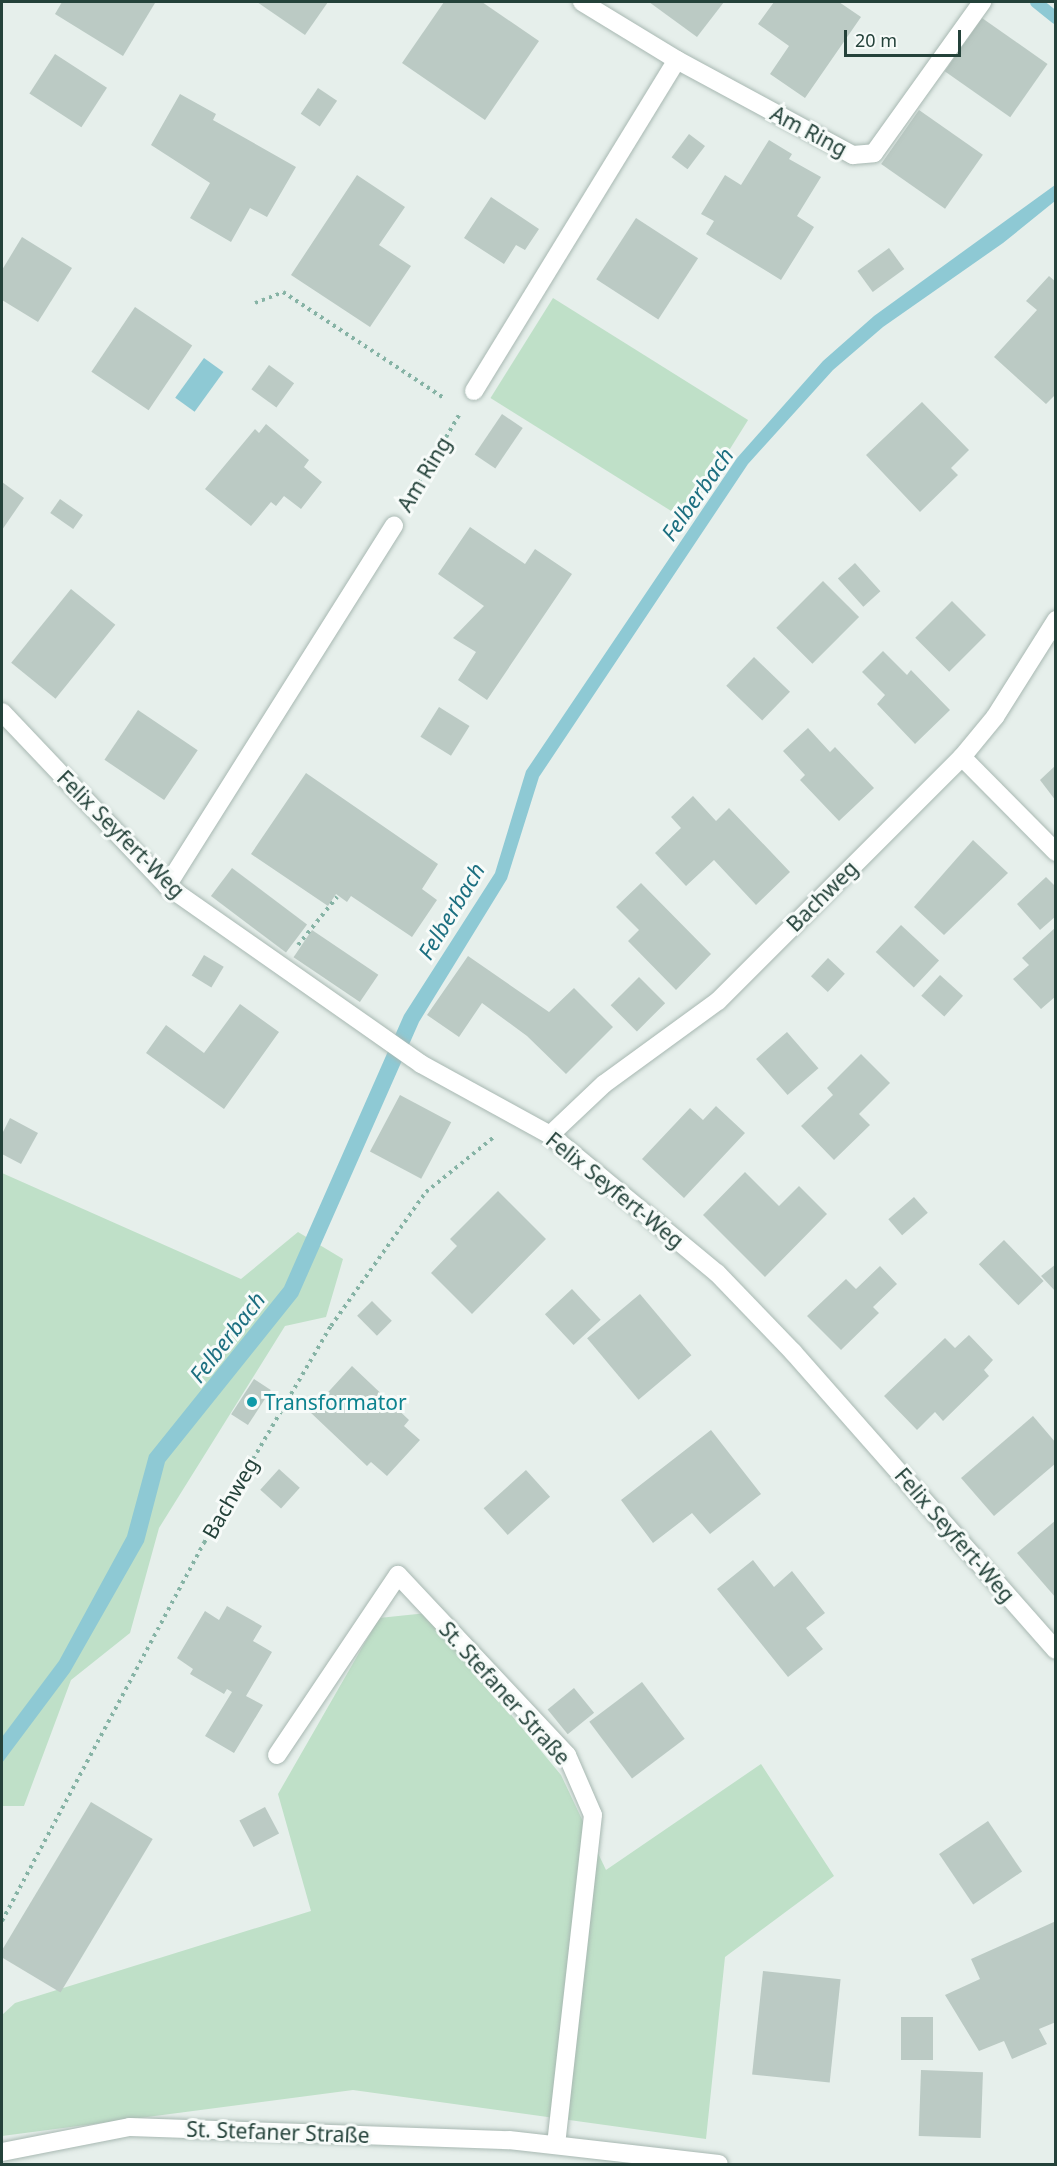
<!DOCTYPE html>
<html>
<head>
<meta charset="utf-8">
<style>
	body { margin:0 }
	#map { position:relative; width:1057px; height:2166px; overflow:hidden; background:#e6efeb; font-family:"Noto Sans",sans-serif }
	div>[style] { position:absolute }
	[style*='--x'] { left:calc(var(--x)*1px); top:calc(var(--y)*1px); width:calc(var(--w)*1px); rotate:calc(var(--a)*1deg) }
	.green>* { inset:0; background:#bfe0c8; transform-origin:0 0 }
	.water>* { inset:0; background:#8ec9d4; transform-origin:0 0 }
	.stream>* { height:12px; margin:-6px; padding:0 6px; transform-origin:6px; border-radius:6px; background:#8ec9d4 }
	.building>* { inset:0; background:#bbcac4; transform-origin:0 0 }
	.path>* { height:4px; margin-top:-2px; transform-origin:0; background:repeating-linear-gradient(90deg,#86b3a5 0 3px,transparent 0 7.5px) }
	.roads { filter:drop-shadow(0 0 2px #a8b8b2) drop-shadow(0 0 2px #a8b8b2) }
	.minor>* { height:18px; margin:-9px; padding:0 9px; transform-origin:9px; border-radius:9px; background:#fff }
	.dots>* { width:16px; height:16px; translate:-50% -50%; box-sizing:border-box; border:3px solid #f7fbf9; border-radius:50% }
	span { translate:-50% -50%; white-space:nowrap; text-align:center; line-height:1.15; -webkit-text-stroke:6px #f7fbf9; paint-order:stroke }
	.street-label { font-size:21px; color:#24423a }
	.culture-label { font-size:21px; color:#0d838f }
	.left { translate:0 -50%; text-align:left }
	.water-label { font-size:22px; color:#1c6f80; font-style:italic }
	.frame { position:absolute; inset:0; border:3px solid #24423a; pointer-events:none }
	.scale { position:absolute; left:844px; top:30px; width:117px; height:27px; box-sizing:border-box; border:3px solid #24423a; border-top:0; padding-left:8px; font-size:18px; line-height:21px; white-space:nowrap; color:#24423a; -webkit-text-stroke:4px #f7fbf9; paint-order:stroke }
</style>
</head>
<body>
<div id="map">
	<div class="green">
		<div style="left:553px;top:298px;width:230px;height:118px;rotate:32deg"></div>
		<div style="clip-path:polygon(2px 1173px,241px 1279px,298px 1232px,343px 1259px,326px 1317px,285px 1326px,159px 1528px,130px 1633px,71px 1680px,24px 1806px,2px 1806px)"></div>
		<div style="clip-path:polygon(427px 1613px,561px 1775px,606px 1870px,761px 1764px,834px 1876px,725px 1957px,706px 2139px,353px 2090px,2px 2136px,2px 2015px,15px 2003px,311px 1911px,278px 1794px,379px 1618px)"></div>
	</div>
	<div class="water">
		<div style="clip-path:polygon(1055px 185px,1055px 201px,1003px 243px,883px 327px,833px 370px,748px 464px,539px 777px,507px 879px,419px 1022px,298px 1296px,165px 1462px,144px 1542px,70px 1672px,2px 1763px,2px 1737px,59px 1661px,127px 1536px,149px 1455px,284px 1287px,404px 1015px,495px 873px,526px 771px,737px 458px,823px 361px,874px 316px)"></div>
		<div style="left:204px;top:358px;width:24px;height:49px;rotate:36deg"></div>
	</div>
	<div class="stream">
		<div style="--x:1036;--y:2;--w:26;--a:39"></div>
	</div>
	<div class="building">
		<div style="clip-path:polygon(62px 2px,152px 2px,155px 3px,123px 56px,55px 14px)"></div>
		<div style="clip-path:polygon(257px 2px,328px 2px,305px 35px)"></div>
		<div style="clip-path:polygon(444px 2px,482px 2px,539px 41px,485px 120px,402px 63px)"></div>
		<div style="clip-path:polygon(649px 2px,724px 2px,697px 37px)"></div>
		<div style="clip-path:polygon(774px 2px,839px 2px,861px 17px,805px 98px,770px 74px,789px 46px,758px 24px)"></div>
		<div style="left:982px;top:18px;width:80px;height:65px;rotate:35deg"></div>
		<div style="left:55px;top:54px;width:62px;height:47px;rotate:33deg"></div>
		<div style="left:318px;top:88px;width:23px;height:31px;rotate:34deg"></div>
		<div style="clip-path:polygon(180px 94px,216px 114px,213px 120px,296px 167px,267px 217px,250px 208px,231px 242px,190px 218px,210px 183px,151px 145px)"></div>
		<div style="left:919px;top:110px;width:78px;height:66px;rotate:35deg"></div>
		<div style="left:689px;top:134px;width:20px;height:29px;rotate:37deg"></div>
		<div style="clip-path:polygon(769px 140px,792px 154px,789px 159px,821px 177px,797px 216px,814px 227px,781px 280px,706px 234px,714px 221px,701px 214px,725px 175px,741px 185px)"></div>
		<div style="clip-path:polygon(357px 175px,405px 207px,379px 245px,411px 266px,370px 327px,291px 275px)"></div>
		<div style="clip-path:polygon(491px 197px,539px 229px,525px 250px,516px 245px,504px 264px,464px 238px)"></div>
		<div style="left:636px;top:218px;width:74px;height:73px;rotate:33deg"></div>
		<div style="clip-path:polygon(22px 237px,72px 268px,38px 322px,2px 300px,2px 270px)"></div>
		<div style="left:889px;top:248px;width:26px;height:39px;rotate:54deg"></div>
		<div style="clip-path:polygon(1049px 276px,1056px 282px,1056px 394px,1046px 404px,994px 357px,1037px 310px,1026px 301px)"></div>
		<div style="left:135px;top:307px;width:69px;height:78px;rotate:34deg"></div>
		<div style="left:269px;top:365px;width:31px;height:30px;rotate:36deg"></div>
		<div style="clip-path:polygon(922px 402px,969px 450px,951px 468px,958px 475px,920px 512px,866px 455px)"></div>
		<div style="left:502px;top:414px;width:25px;height:49px;rotate:34deg"></div>
		<div style="clip-path:polygon(266px 424px,309px 460px,304px 467px,322px 482px,301px 509px,284px 496px,276px 506px,271px 502px,251px 526px,205px 489px,255px 429px,259px 433px)"></div>
		<div style="clip-path:polygon(2px 482px,24px 498px,2px 530px)"></div>
		<div style="left:60px;top:499px;width:28px;height:17px;rotate:35deg"></div>
		<div style="clip-path:polygon(470px 527px,525px 564px,535px 549px,572px 574px,487px 700px,458px 680px,476px 652px,453px 638px,484px 606px,438px 574px)"></div>
		<div style="left:855px;top:563px;width:38px;height:23px;rotate:48deg"></div>
		<div style="left:823px;top:581px;width:51px;height:66px;rotate:45deg"></div>
		<div style="left:71px;top:589px;width:57px;height:95px;rotate:39deg"></div>
		<div style="left:952px;top:601px;width:48px;height:52px;rotate:45deg"></div>
		<div style="clip-path:polygon(883px 651px,907px 675px,911px 670px,950px 710px,915px 744px,877px 704px,885px 695px,862px 672px)"></div>
		<div style="left:754px;top:657px;width:50px;height:40px;rotate:44deg"></div>
		<div style="left:439px;top:707px;width:36px;height:35px;rotate:32deg"></div>
		<div style="left:138px;top:710px;width:72px;height:60px;rotate:34deg"></div>
		<div style="clip-path:polygon(808px 728px,830px 752px,835px 747px,874px 788px,839px 821px,800px 780px,805px 775px,783px 751px)"></div>
		<div style="clip-path:polygon(1056px 765px,1056px 801px,1040px 780px)"></div>
		<div style="clip-path:polygon(306px 773px,438px 864px,422px 889px,437px 900px,412px 937px,351px 896px,347px 902px,336px 894px,328px 906px,251px 854px)"></div>
		<div style="clip-path:polygon(693px 796px,716px 821px,729px 808px,790px 872px,756px 905px,714px 860px,686px 886px,655px 853px,681px 828px,671px 817px)"></div>
		<div style="clip-path:polygon(973px 840px,1008px 873px,944px 935px,914px 907px)"></div>
		<div style="left:232px;top:868px;width:94px;height:35px;rotate:37deg"></div>
		<div style="clip-path:polygon(1046px 877px,1056px 887px,1056px 916px,1040px 930px,1017px 904px)"></div>
		<div style="clip-path:polygon(641px 883px,711px 954px,676px 990px,628px 941px,639px 930px,616px 907px)"></div>
		<div style="left:901px;top:925px;width:52px;height:37px;rotate:43deg"></div>
		<div style="clip-path:polygon(1056px 927px,1056px 996px,1041px 1009px,1013px 979px,1029px 965px,1022px 958px)"></div>
		<div style="left:312px;top:930px;width:80px;height:33px;rotate:34deg"></div>
		<div style="left:204px;top:955px;width:23px;height:24px;rotate:31deg"></div>
		<div style="clip-path:polygon(468px 956px,549px 1012px,574px 988px,613px 1027px,566px 1074px,527px 1036px,482px 1003px,459px 1037px,427px 1015px)"></div>
		<div style="left:828px;top:958px;width:23px;height:25px;rotate:43deg"></div>
		<div style="left:940px;top:975px;width:31px;height:28px;rotate:42deg"></div>
		<div style="left:639px;top:977px;width:37px;height:40px;rotate:45deg"></div>
		<div style="clip-path:polygon(240px 1004px,279px 1032px,224px 1109px,146px 1053px,166px 1025px,204px 1053px)"></div>
		<div style="left:787px;top:1032px;width:48px;height:41px;rotate:49deg"></div>
		<div style="clip-path:polygon(861px 1054px,890px 1083px,859px 1114px,870px 1125px,834px 1160px,801px 1126px,833px 1095px,827px 1088px)"></div>
		<div style="left:400px;top:1095px;width:58px;height:64px;rotate:28deg"></div>
		<div style="clip-path:polygon(716px 1106px,745px 1133px,684px 1198px,642px 1159px,690px 1108px,703px 1120px)"></div>
		<div style="clip-path:polygon(10px 1118px,38px 1133px,21px 1164px,2px 1154px,2px 1134px)"></div>
		<div style="clip-path:polygon(745px 1172px,779px 1206px,799px 1186px,827px 1214px,765px 1277px,703px 1215px)"></div>
		<div style="clip-path:polygon(498px 1191px,546px 1239px,472px 1314px,431px 1273px,457px 1246px,450px 1239px)"></div>
		<div style="left:914px;top:1197px;width:21px;height:34px;rotate:49deg"></div>
		<div style="left:1004px;top:1240px;width:57px;height:35px;rotate:46deg"></div>
		<div style="clip-path:polygon(1056px 1264px,1056px 1292px,1041px 1276px)"></div>
		<div style="clip-path:polygon(880px 1266px,897px 1284px,873px 1307px,879px 1313px,841px 1350px,807px 1316px,846px 1279px,856px 1289px)"></div>
		<div style="left:572px;top:1289px;width:42px;height:37px;rotate:47deg"></div>
		<div style="left:640px;top:1294px;width:80px;height:69px;rotate:50deg"></div>
		<div style="left:372px;top:1301px;width:28px;height:21px;rotate:45deg"></div>
		<div style="clip-path:polygon(969px 1335px,993px 1360px,984px 1370px,989px 1376px,943px 1421px,935px 1412px,917px 1430px,884px 1396px,945px 1338px,955px 1348px)"></div>
		<div style="clip-path:polygon(352px 1366px,409px 1420px,404px 1426px,420px 1440px,387px 1476px,371px 1462px,367px 1466px,310px 1412px)"></div>
		<div style="left:254px;top:1379px;width:20px;height:42px;rotate:33deg"></div>
		<div style="clip-path:polygon(1033px 1416px,1056px 1443px,1056px 1463px,994px 1516px,961px 1478px)"></div>
		<div style="clip-path:polygon(711px 1430px,761px 1494px,710px 1534px,692px 1513px,653px 1543px,621px 1500px)"></div>
		<div style="left:279px;top:1469px;width:28px;height:28px;rotate:42deg"></div>
		<div style="left:526px;top:1470px;width:36px;height:57px;rotate:48deg"></div>
		<div style="clip-path:polygon(1056px 1520px,1056px 1598px,1017px 1553px)"></div>
		<div style="clip-path:polygon(753px 1560px,774px 1587px,792px 1571px,825px 1613px,806px 1628px,823px 1649px,788px 1677px,717px 1589px)"></div>
		<div style="clip-path:polygon(227px 1606px,262px 1626px,253px 1641px,272px 1652px,246px 1696px,263px 1705px,234px 1753px,205px 1736px,232px 1692px,227px 1689px,224px 1694px,190px 1674px,193px 1669px,177px 1658px,205px 1611px,219px 1620px)"></div>
		<div style="left:642px;top:1682px;width:71px;height:66px;rotate:53deg"></div>
		<div style="left:574px;top:1688px;width:32px;height:34px;rotate:51deg"></div>
		<div style="left:91px;top:1802px;width:72px;height:179px;rotate:31deg"></div>
		<div style="left:265px;top:1807px;width:30px;height:29px;rotate:62deg"></div>
		<div style="left:988px;top:1821px;width:61px;height:59px;rotate:56deg"></div>
		<div style="clip-path:polygon(1056px 1921px,1056px 2022px,1039px 2029px,1047px 2044px,1012px 2059px,1004px 2041px,979px 2051px,945px 1995px,980px 1979px,971px 1959px)"></div>
		<div style="left:763px;top:1971px;width:78px;height:104px;rotate:6deg"></div>
		<div style="left:901px;top:2017px;width:32px;height:43px"></div>
		<div style="left:921px;top:2070px;width:62px;height:66px;rotate:2deg"></div>
	</div>
	<div class="path">
		<div style="--x:255;--y:303;--w:30;--a:-21"></div>
		<div style="--x:283;--y:292;--w:194;--a:33.4"></div>
		<div style="--x:408;--y:502;--w:101;--a:-59.6"></div>
		<div style="--x:298;--y:945;--w:62;--a:-50.9"></div>
		<div style="--x:2;--y:1921;--w:429;--a:-61.9"></div>
		<div style="--x:204;--y:1543;--w:251;--a:-59.7"></div>
		<div style="--x:331;--y:1326;--w:164;--a:-54.7"></div>
		<div style="--x:426;--y:1192;--w:87;--a:-39"></div>
	</div>
	<div class="roads">
		<div class="minor">
			<div style="--x:582;--y:2;--w:111;--a:31.4"></div>
			<div style="--x:677;--y:60;--w:200;--a:28.4"></div>
			<div style="--x:853;--y:155;--w:21;--a:-5"></div>
			<div style="--x:874;--y:153;--w:186;--a:-54.4"></div>
			<div style="--x:474;--y:391;--w:388;--a:-58.5"></div>
			<div style="--x:2;--y:712;--w:240;--a:46.5"></div>
			<div style="--x:167;--y:886;--w:310;--a:35"></div>
			<div style="--x:421;--y:1064;--w:147;--a:28.8"></div>
			<div style="--x:550;--y:1135;--w:217;--a:39.6"></div>
			<div style="--x:717;--y:1273;--w:110;--a:46.1"></div>
			<div style="--x:793;--y:1352;--w:397;--a:48.6"></div>
			<div style="--x:962;--y:757;--w:134;--a:45.3"></div>
			<div style="--x:167;--y:886;--w:426;--a:-57.8"></div>
			<div style="--x:550;--y:1135;--w:74;--a:-43.4"></div>
			<div style="--x:604;--y:1084;--w:141;--a:-36.1"></div>
			<div style="--x:718;--y:1001;--w:345;--a:-45"></div>
			<div style="--x:962;--y:757;--w:52;--a:-50.5"></div>
			<div style="--x:995;--y:717;--w:115;--a:-57.8"></div>
			<div style="--x:277;--y:1755;--w:217;--a:-56.1"></div>
			<div style="--x:398;--y:1575;--w:247;--a:46.8"></div>
			<div style="--x:567;--y:1755;--w:65;--a:66.6"></div>
			<div style="--x:593;--y:1815;--w:332;--a:96.4"></div>
			<div style="--x:2;--y:2152;--w:130;--a:-11.1"></div>
			<div style="--x:130;--y:2127;--w:379;--a:2"></div>
			<div style="--x:509;--y:2140;--w:211;--a:6.5"></div>
		</div>
	</div>
	<div class="dots">
		<div style="left:252px;top:1402px;background:#0f9aa8"></div>
	</div>
	<div class="street-label">
		<span style="left:809px;top:131px;rotate:28deg">Am Ring</span>
		<span style="left:424px;top:474px;rotate:-59deg">Am Ring</span>
		<span style="left:121px;top:834px;rotate:45deg">Felix Seyfert-Weg</span>
		<span style="left:822px;top:896px;rotate:-45deg">Bachweg</span>
		<span style="left:615px;top:1190px;rotate:39deg">Felix Seyfert-Weg</span>
		<span style="left:230px;top:1498px;rotate:-60deg">Bachweg</span>
		<span style="left:955px;top:1535px;rotate:49deg">Felix Seyfert-Weg</span>
		<span style="left:505px;top:1693px;rotate:48deg">St. Stefaner Straße</span>
		<span style="left:278px;top:2132px;rotate:2deg">St. Stefaner Straße</span>
	</div>
	<div class="culture-label">
		<span class="left" style="left:264px;top:1402px">Transformator</span>
	</div>
	<div class="water-label">
		<span style="left:697px;top:494px;rotate:-55deg">Felberbach</span>
		<span style="left:451px;top:911px;rotate:-59deg">Felberbach</span>
		<span style="left:227px;top:1337px;rotate:-52deg">Felberbach</span>
	</div>
	<div class="frame"></div>
	<div class="scale">20 m</div>
</div>
</body>
</html>
